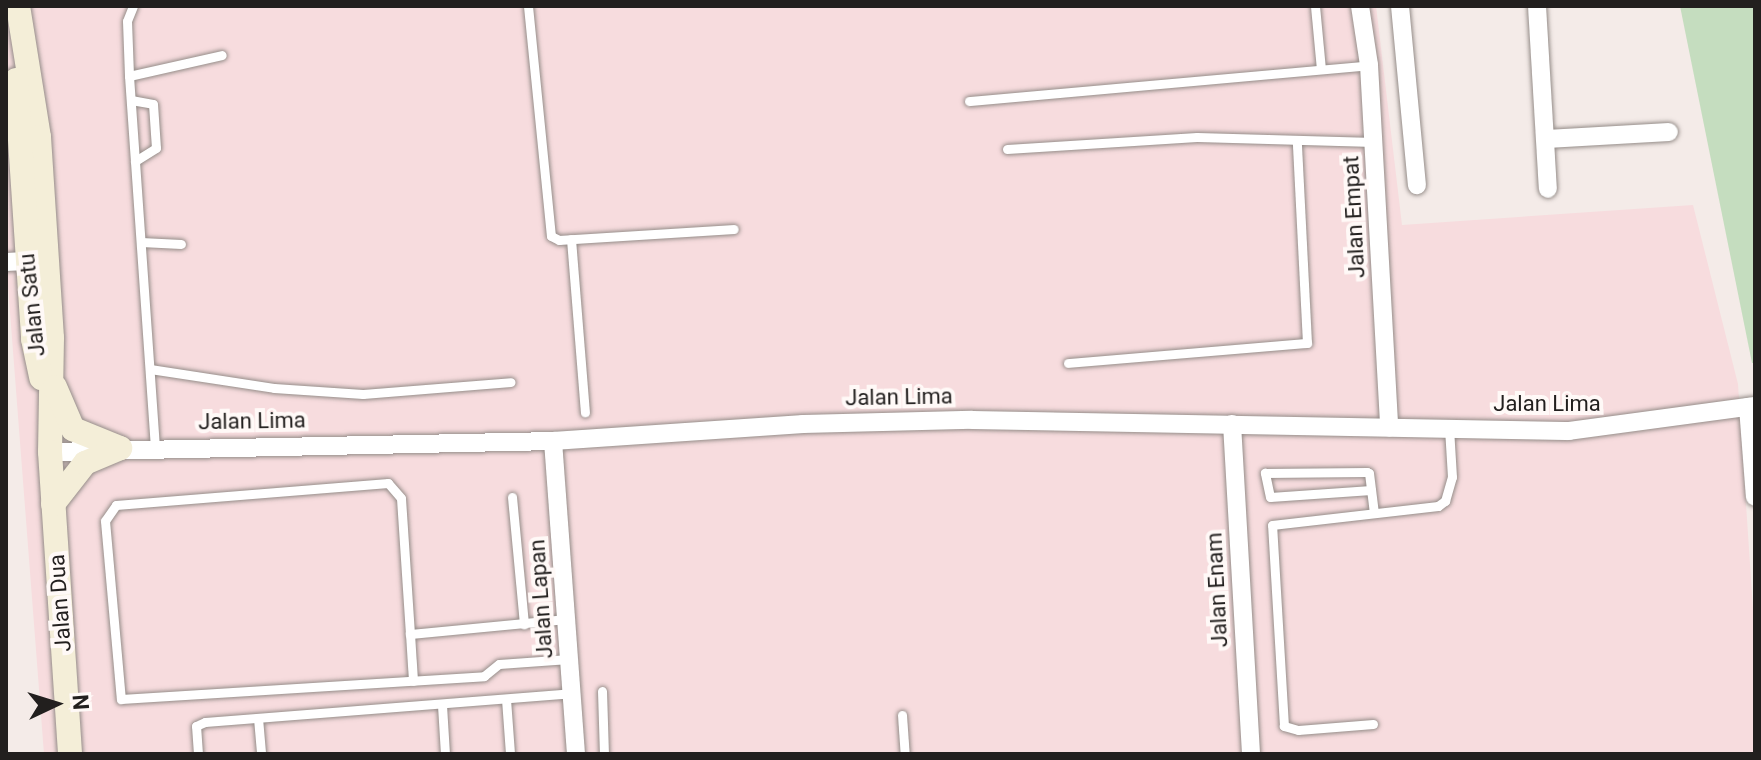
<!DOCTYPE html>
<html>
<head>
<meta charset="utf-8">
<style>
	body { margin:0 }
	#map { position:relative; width:1761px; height:760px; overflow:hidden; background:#f4ebe8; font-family:Roboto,sans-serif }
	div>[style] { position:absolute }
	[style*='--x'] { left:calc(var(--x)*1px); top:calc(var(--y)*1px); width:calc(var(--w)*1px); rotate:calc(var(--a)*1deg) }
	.industrial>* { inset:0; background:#f7dcde }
	.green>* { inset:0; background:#c5ddbf }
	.roads { filter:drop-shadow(0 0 2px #958d89) drop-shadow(0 0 2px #958d89) }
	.service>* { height:9px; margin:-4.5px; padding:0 4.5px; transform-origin:4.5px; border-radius:4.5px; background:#fff }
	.minor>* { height:18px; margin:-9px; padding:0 9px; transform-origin:9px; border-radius:9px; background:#fff }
	.secondary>* { height:24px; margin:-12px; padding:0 12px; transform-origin:12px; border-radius:12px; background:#f4eed8 }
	span { translate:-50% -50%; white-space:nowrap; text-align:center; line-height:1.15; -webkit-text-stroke:8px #fff9f7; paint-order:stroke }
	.street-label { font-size:22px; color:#221f1e }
	.frame { position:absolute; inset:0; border:8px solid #221f1e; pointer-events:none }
	.north { position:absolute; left:16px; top:664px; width:80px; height:80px; -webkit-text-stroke:6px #fff9f7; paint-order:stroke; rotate:86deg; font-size:22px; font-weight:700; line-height:32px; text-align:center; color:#221f1e }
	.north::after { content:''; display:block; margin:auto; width:28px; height:36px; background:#221f1e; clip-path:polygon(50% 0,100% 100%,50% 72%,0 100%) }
</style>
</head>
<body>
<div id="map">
	<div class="industrial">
		<div style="clip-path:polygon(6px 6px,1376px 6px,1402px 225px,1693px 205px,1738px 384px,1755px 639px,1755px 754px,44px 754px,6px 260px)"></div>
	</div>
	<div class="green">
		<div style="clip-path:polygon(1680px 6px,1755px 6px,1755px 363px,1752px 363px)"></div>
	</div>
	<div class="roads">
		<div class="service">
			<div style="--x:133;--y:6;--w:16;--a:112"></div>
			<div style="--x:127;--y:21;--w:55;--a:87.9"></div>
			<div style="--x:129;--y:76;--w:371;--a:86"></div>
			<div style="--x:528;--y:6;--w:231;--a:84.3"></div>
			<div style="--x:551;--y:236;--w:9;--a:27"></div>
			<div style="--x:559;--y:240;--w:175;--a:-3.6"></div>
			<div style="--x:1315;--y:6;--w:63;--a:84.6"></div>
			<div style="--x:129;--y:76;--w:95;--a:-12.7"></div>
			<div style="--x:131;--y:100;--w:22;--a:10"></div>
			<div style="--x:153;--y:104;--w:44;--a:86.1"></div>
			<div style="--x:156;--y:148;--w:25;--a:148"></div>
			<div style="--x:969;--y:101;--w:402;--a:-5.1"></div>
			<div style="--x:1007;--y:149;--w:190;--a:-3.6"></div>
			<div style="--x:1197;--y:137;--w:177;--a:1.6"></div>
			<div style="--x:571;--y:239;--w:174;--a:85.4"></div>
			<div style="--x:141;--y:242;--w:40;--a:2.9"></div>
			<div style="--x:1068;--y:363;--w:240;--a:-4.8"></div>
			<div style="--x:1307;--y:343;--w:200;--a:-92.9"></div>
			<div style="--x:150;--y:369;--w:125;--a:8.7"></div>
			<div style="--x:274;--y:388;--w:89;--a:3.9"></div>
			<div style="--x:363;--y:394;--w:148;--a:-4.6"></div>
			<div style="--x:1371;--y:490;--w:101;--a:176"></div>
			<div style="--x:1270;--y:497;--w:25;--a:-102"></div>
			<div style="--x:1265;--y:473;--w:102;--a:-0.6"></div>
			<div style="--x:1367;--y:472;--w:2;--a:27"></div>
			<div style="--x:1369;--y:473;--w:40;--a:82.9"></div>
			<div style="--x:512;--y:497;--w:128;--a:84.6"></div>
			<div style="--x:567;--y:619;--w:158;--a:174.5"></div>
			<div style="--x:410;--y:634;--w:136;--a:-93.8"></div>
			<div style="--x:401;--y:498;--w:20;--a:-131"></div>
			<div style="--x:388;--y:483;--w:273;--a:175.4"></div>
			<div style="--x:116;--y:505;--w:19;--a:125"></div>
			<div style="--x:105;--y:521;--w:179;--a:84.9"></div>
			<div style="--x:121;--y:699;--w:364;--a:-3.6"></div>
			<div style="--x:484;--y:676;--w:19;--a:-39"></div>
			<div style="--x:499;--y:664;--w:70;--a:-4.1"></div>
			<div style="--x:410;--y:634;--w:47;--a:86.3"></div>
			<div style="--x:602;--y:691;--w:63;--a:88.2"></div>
			<div style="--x:506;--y:699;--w:55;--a:85.8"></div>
			<div style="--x:442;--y:705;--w:49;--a:86.5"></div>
			<div style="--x:902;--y:715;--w:39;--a:86"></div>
			<div style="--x:258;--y:718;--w:36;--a:85"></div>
			<div style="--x:1373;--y:724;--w:75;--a:175.4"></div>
			<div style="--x:1298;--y:730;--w:15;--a:-164"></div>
			<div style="--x:1284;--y:726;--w:201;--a:-93.4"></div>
			<div style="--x:1272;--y:525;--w:167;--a:-6.5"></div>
			<div style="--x:1438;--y:506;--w:9;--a:-36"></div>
			<div style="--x:1445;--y:501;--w:25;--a:-74"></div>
			<div style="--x:1452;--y:477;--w:49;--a:-93.5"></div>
			<div style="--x:198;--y:754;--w:28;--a:-94"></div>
			<div style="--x:196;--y:726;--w:10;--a:-24"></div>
			<div style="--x:205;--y:722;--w:367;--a:-4.5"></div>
		</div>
		<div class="minor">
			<div style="--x:1360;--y:6;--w:60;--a:81.3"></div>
			<div style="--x:1369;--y:65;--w:363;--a:86.8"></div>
			<div style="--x:1400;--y:6;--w:180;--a:84.6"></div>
			<div style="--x:1537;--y:6;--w:183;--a:86.6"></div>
			<div style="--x:1547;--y:139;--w:122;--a:-3.3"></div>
			<div style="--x:6;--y:262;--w:34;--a:-3"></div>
			<div style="--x:1748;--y:407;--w:90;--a:85.6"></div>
			<div style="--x:1232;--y:424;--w:331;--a:86.7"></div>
			<div style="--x:553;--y:441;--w:314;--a:85.8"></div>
			<div style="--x:50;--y:452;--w:503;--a:-1.25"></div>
			<div style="--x:553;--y:441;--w:251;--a:-3.9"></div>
			<div style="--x:803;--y:424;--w:169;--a:-1.4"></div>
			<div style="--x:972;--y:420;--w:597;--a:1.06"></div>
			<div style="--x:1569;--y:431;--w:188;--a:-7.7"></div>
		</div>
		<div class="secondary">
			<div style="--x:18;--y:6;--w:133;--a:80.9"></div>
			<div style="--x:39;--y:137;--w:201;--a:86.3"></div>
			<div style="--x:52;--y:338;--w:114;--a:91"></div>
			<div style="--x:50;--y:452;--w:303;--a:86.2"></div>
			<div style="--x:16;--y:80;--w:260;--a:86.2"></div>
			<div style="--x:33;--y:339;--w:40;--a:78"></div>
			<div style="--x:55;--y:387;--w:46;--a:66.8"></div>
			<div style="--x:73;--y:429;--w:51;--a:22"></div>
			<div style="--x:53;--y:504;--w:52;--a:-52"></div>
			<div style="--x:85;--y:463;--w:38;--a:-23"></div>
		</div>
	</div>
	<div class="street-label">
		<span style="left:1354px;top:217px;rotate:-93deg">Jalan Empat</span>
		<span style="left:32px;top:305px;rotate:-96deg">Jalan Satu</span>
		<span style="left:899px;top:397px;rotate:-1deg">Jalan Lima</span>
		<span style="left:1547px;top:404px">Jalan Lima</span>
		<span style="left:252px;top:421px;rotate:-1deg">Jalan Lima</span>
		<span style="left:1217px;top:590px;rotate:-93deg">Jalan Enam</span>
		<span style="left:541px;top:599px;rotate:-94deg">Jalan Lapan</span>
		<span style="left:60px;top:603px;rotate:-94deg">Jalan Dua</span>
	</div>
	<div class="frame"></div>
	<div class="north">N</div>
</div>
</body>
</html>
